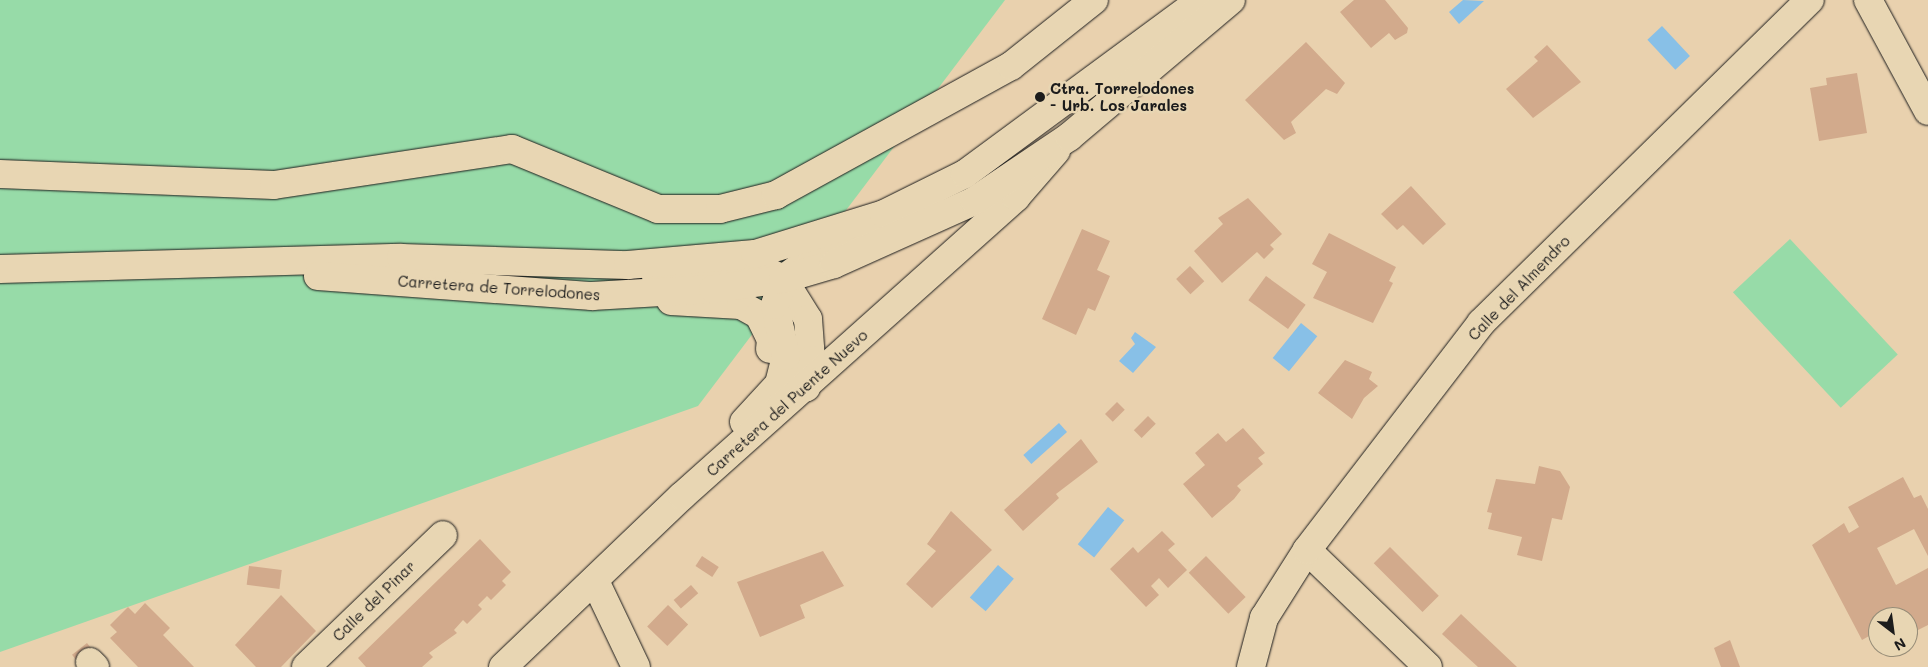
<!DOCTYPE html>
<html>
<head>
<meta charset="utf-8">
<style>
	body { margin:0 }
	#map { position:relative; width:1928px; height:667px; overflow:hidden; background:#e9d1ae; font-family:Mali,sans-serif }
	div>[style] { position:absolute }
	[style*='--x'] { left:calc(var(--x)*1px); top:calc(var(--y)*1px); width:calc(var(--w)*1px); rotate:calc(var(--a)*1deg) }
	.green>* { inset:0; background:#97dba8; transform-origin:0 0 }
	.water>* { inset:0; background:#88c0e7; transform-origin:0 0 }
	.building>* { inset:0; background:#d2aa8c; transform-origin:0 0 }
	.roads { filter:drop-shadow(0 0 1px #1c1c1c) drop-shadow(0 0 1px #1c1c1c) }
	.minor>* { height:28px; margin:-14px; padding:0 14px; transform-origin:14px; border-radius:14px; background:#e8d6b3 }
	.major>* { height:28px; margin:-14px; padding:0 14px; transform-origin:14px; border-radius:14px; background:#e8d6b3 }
	.dots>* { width:14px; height:14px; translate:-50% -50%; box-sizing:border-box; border:2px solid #e8d6b3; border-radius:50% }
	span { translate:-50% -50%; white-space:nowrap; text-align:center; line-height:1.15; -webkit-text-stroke:5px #e8d6b3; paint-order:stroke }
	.poi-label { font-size:15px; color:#1c1c1c; font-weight:700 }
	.left { translate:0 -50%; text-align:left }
	.street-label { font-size:15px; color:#1c1c1c }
	.north { position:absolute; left:1868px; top:607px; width:50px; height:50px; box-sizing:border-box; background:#e8d6b3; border:1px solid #968c77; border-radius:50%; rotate:150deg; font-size:14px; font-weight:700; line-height:20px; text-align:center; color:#1c1c1c }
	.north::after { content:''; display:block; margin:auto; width:18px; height:22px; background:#1c1c1c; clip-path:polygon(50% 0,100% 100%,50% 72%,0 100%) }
</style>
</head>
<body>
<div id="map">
	<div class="green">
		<div style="clip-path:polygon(0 0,1005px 0,698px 406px,0 652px)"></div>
		<div style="left:1790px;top:239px;width:158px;height:78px;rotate:47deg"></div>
	</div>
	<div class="water">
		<div style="clip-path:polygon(1463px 0,1484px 1px,1459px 24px,1449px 12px)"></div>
		<div style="left:1662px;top:26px;width:41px;height:20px;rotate:47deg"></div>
		<div style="left:1301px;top:323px;width:21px;height:45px;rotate:39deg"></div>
		<div style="clip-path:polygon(1135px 332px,1156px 347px,1133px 373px,1119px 361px,1135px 344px,1131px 338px)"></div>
		<div style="left:1059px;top:423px;width:12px;height:48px;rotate:48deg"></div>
		<div style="left:1108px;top:507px;width:21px;height:48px;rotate:39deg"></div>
		<div style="left:998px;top:565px;width:21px;height:43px;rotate:41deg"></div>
	</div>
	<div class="building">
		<div style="clip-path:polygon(1354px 0,1385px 0,1408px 28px,1407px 33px,1395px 40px,1389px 33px,1371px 48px,1340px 12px)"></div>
		<div style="clip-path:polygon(1306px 42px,1345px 83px,1337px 94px,1326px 89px,1291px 122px,1296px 133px,1284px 140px,1245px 100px)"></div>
		<div style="clip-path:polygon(1547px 45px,1581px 82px,1533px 118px,1506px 89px,1538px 61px,1534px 57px)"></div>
		<div style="clip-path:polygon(1857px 73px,1867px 133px,1819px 141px,1810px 88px,1827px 85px,1826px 78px)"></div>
		<div style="clip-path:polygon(1411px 186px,1446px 224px,1423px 245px,1403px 225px,1397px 230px,1381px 214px)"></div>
		<div style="clip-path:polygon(1248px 198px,1282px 234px,1270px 245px,1274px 249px,1264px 259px,1257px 252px,1222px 283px,1194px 251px,1223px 224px,1218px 218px)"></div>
		<div style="clip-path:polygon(1082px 229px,1110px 241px,1097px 270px,1110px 276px,1095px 311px,1088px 308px,1076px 335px,1042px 319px)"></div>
		<div style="clip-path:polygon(1329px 233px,1396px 267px,1389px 281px,1393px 283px,1373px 323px,1313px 298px,1327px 272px,1312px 264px)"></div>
		<div style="left:1190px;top:266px;width:21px;height:19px;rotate:47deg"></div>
		<div style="left:1266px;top:276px;width:49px;height:30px;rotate:36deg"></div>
		<div style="clip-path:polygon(1345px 360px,1372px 372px,1369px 379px,1378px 386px,1364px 398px,1352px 419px,1318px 393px)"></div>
		<div style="left:1117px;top:402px;width:11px;height:17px;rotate:45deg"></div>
		<div style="left:1148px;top:416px;width:11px;height:20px;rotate:45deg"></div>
		<div style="clip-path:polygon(1243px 428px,1265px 453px,1258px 458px,1263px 464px,1237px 486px,1241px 490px,1234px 499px,1212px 518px,1183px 484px,1205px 465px,1195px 453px,1218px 433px,1226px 442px)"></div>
		<div style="clip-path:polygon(1081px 439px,1098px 462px,1056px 494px,1059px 498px,1023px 531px,1004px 510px)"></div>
		<div style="clip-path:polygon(1539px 466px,1560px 471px,1570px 487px,1562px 520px,1552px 518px,1542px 561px,1517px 555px,1522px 537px,1488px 529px,1492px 513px,1487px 512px,1496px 479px,1535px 484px)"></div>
		<div style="clip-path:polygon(1903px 477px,1914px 498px,1921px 495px,1928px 509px,1928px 556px,1914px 529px,1877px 548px,1896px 585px,1928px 568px,1928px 625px,1914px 632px,1908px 617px,1878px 617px,1878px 631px,1862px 640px,1812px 545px,1844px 523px,1849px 533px,1859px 527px,1848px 507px)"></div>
		<div style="clip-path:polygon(951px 511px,992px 550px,932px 608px,906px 584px,936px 551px,927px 544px)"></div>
		<div style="clip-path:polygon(1162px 531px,1175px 544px,1168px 550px,1187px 570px,1168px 588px,1159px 578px,1151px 586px,1159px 595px,1146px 607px,1110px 569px,1133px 547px,1138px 553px)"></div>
		<div style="clip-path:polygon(480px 539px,511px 572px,502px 581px,506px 585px,491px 600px,487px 596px,478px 605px,482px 609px,467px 624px,463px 620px,454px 630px,457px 633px,429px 653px,433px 657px,422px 667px,366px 667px,358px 658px)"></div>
		<div style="left:1390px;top:547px;width:69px;height:23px;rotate:45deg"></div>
		<div style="clip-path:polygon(823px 551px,844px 586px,800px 605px,805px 618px,760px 637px,737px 582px)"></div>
		<div style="left:702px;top:556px;width:20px;height:12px;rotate:33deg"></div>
		<div style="left:1206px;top:556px;width:57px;height:24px;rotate:46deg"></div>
		<div style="left:249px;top:566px;width:33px;height:19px;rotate:7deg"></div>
		<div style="left:691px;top:585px;width:11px;height:23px;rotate:49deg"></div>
		<div style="clip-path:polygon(281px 595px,316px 631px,281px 667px,256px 667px,235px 645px)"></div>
		<div style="clip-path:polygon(145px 603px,170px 628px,163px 635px,194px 667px,138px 667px,110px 638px,117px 632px,110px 625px,128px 607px,135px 614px)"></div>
		<div style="left:668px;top:605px;width:28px;height:30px;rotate:44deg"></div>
		<div style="clip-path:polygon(1461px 614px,1517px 667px,1478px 667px,1442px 634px)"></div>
		<div style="clip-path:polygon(1730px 640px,1740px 667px,1721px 667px,1714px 648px)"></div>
		<div style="left:87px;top:643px;width:11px;height:19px;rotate:52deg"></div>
	</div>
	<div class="roads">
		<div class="minor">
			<div style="--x:1868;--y:0;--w:126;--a:61.6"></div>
			<div style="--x:0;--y:174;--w:274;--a:2.3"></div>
			<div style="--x:274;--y:185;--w:241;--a:-8.6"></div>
			<div style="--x:512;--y:149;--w:158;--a:22.3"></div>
			<div style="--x:658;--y:209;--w:62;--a:0"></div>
			<div style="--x:720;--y:209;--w:58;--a:-14"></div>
			<div style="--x:776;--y:195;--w:268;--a:-28.8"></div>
			<div style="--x:1011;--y:66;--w:106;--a:-38.5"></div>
			<div style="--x:654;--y:271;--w:17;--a:10"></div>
			<div style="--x:671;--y:274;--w:95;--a:-1.8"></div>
			<div style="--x:766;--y:271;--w:19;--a:25"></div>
			<div style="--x:783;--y:279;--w:47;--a:58"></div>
			<div style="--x:808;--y:319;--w:41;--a:85.8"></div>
			<div style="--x:811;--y:360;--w:28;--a:100"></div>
			<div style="--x:671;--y:301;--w:70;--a:3.3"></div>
			<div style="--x:741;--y:305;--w:21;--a:29"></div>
			<div style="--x:759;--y:315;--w:28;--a:64"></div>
			<div style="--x:771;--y:340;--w:9;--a:96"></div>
			<div style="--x:744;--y:422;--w:52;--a:-47.4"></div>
			<div style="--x:779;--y:384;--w:29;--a:-76"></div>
			<div style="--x:786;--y:356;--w:52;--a:-102.2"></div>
			<div style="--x:775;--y:305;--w:27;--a:-73"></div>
			<div style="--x:783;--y:279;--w:37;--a:-36"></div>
			<div style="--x:813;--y:257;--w:73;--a:-22.7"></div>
			<div style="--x:1307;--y:550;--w:168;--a:44"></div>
			<div style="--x:595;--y:581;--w:95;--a:64.5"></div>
			<div style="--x:90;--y:662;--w:7;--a:45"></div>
			<div style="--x:306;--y:667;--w:190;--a:-43.9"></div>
			<div style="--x:503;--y:667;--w:248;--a:-43.7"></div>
			<div style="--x:682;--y:496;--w:448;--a:-41.8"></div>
			<div style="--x:1016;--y:197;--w:61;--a:-49"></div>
			<div style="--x:1251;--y:667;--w:51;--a:-75.1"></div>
			<div style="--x:1264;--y:618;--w:80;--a:-57.7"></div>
			<div style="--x:1307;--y:550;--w:286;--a:-52.5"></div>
			<div style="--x:1481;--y:323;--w:461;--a:-44.5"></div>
		</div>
		<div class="major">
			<div style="--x:0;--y:269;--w:401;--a:-1.6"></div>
			<div style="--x:401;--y:258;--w:227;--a:1.8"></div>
			<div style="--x:628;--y:265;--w:127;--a:-5"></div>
			<div style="--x:755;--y:254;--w:135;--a:-17.2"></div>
			<div style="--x:884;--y:214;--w:90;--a:-26.3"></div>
			<div style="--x:965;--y:174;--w:293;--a:-36.4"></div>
			<div style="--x:318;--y:276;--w:275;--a:4.2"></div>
			<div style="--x:592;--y:296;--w:121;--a:-3.3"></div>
			<div style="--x:713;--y:289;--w:71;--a:-8.1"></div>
			<div style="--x:783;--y:279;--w:53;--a:-16.4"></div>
			<div style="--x:834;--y:264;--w:154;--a:-24.2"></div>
			<div style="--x:974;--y:201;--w:115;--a:-34"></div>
			<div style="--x:1069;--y:137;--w:212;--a:-40.2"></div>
		</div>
	</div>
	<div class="dots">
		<div style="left:1040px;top:97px;background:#1c1c1c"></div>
	</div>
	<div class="poi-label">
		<span class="left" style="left:1050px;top:97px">Ctra. Torrelodones<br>- Urb. Los Jarales</span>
	</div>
	<div class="street-label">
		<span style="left:499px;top:288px;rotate:4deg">Carretera de Torrelodones</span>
		<span style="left:1519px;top:288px;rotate:-46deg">Calle del Almendro</span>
		<span style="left:787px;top:403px;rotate:-42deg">Carretera del Puente Nuevo</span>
		<span style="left:374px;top:601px;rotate:-44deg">Calle del Pinar</span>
	</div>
	<div class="north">N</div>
</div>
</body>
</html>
